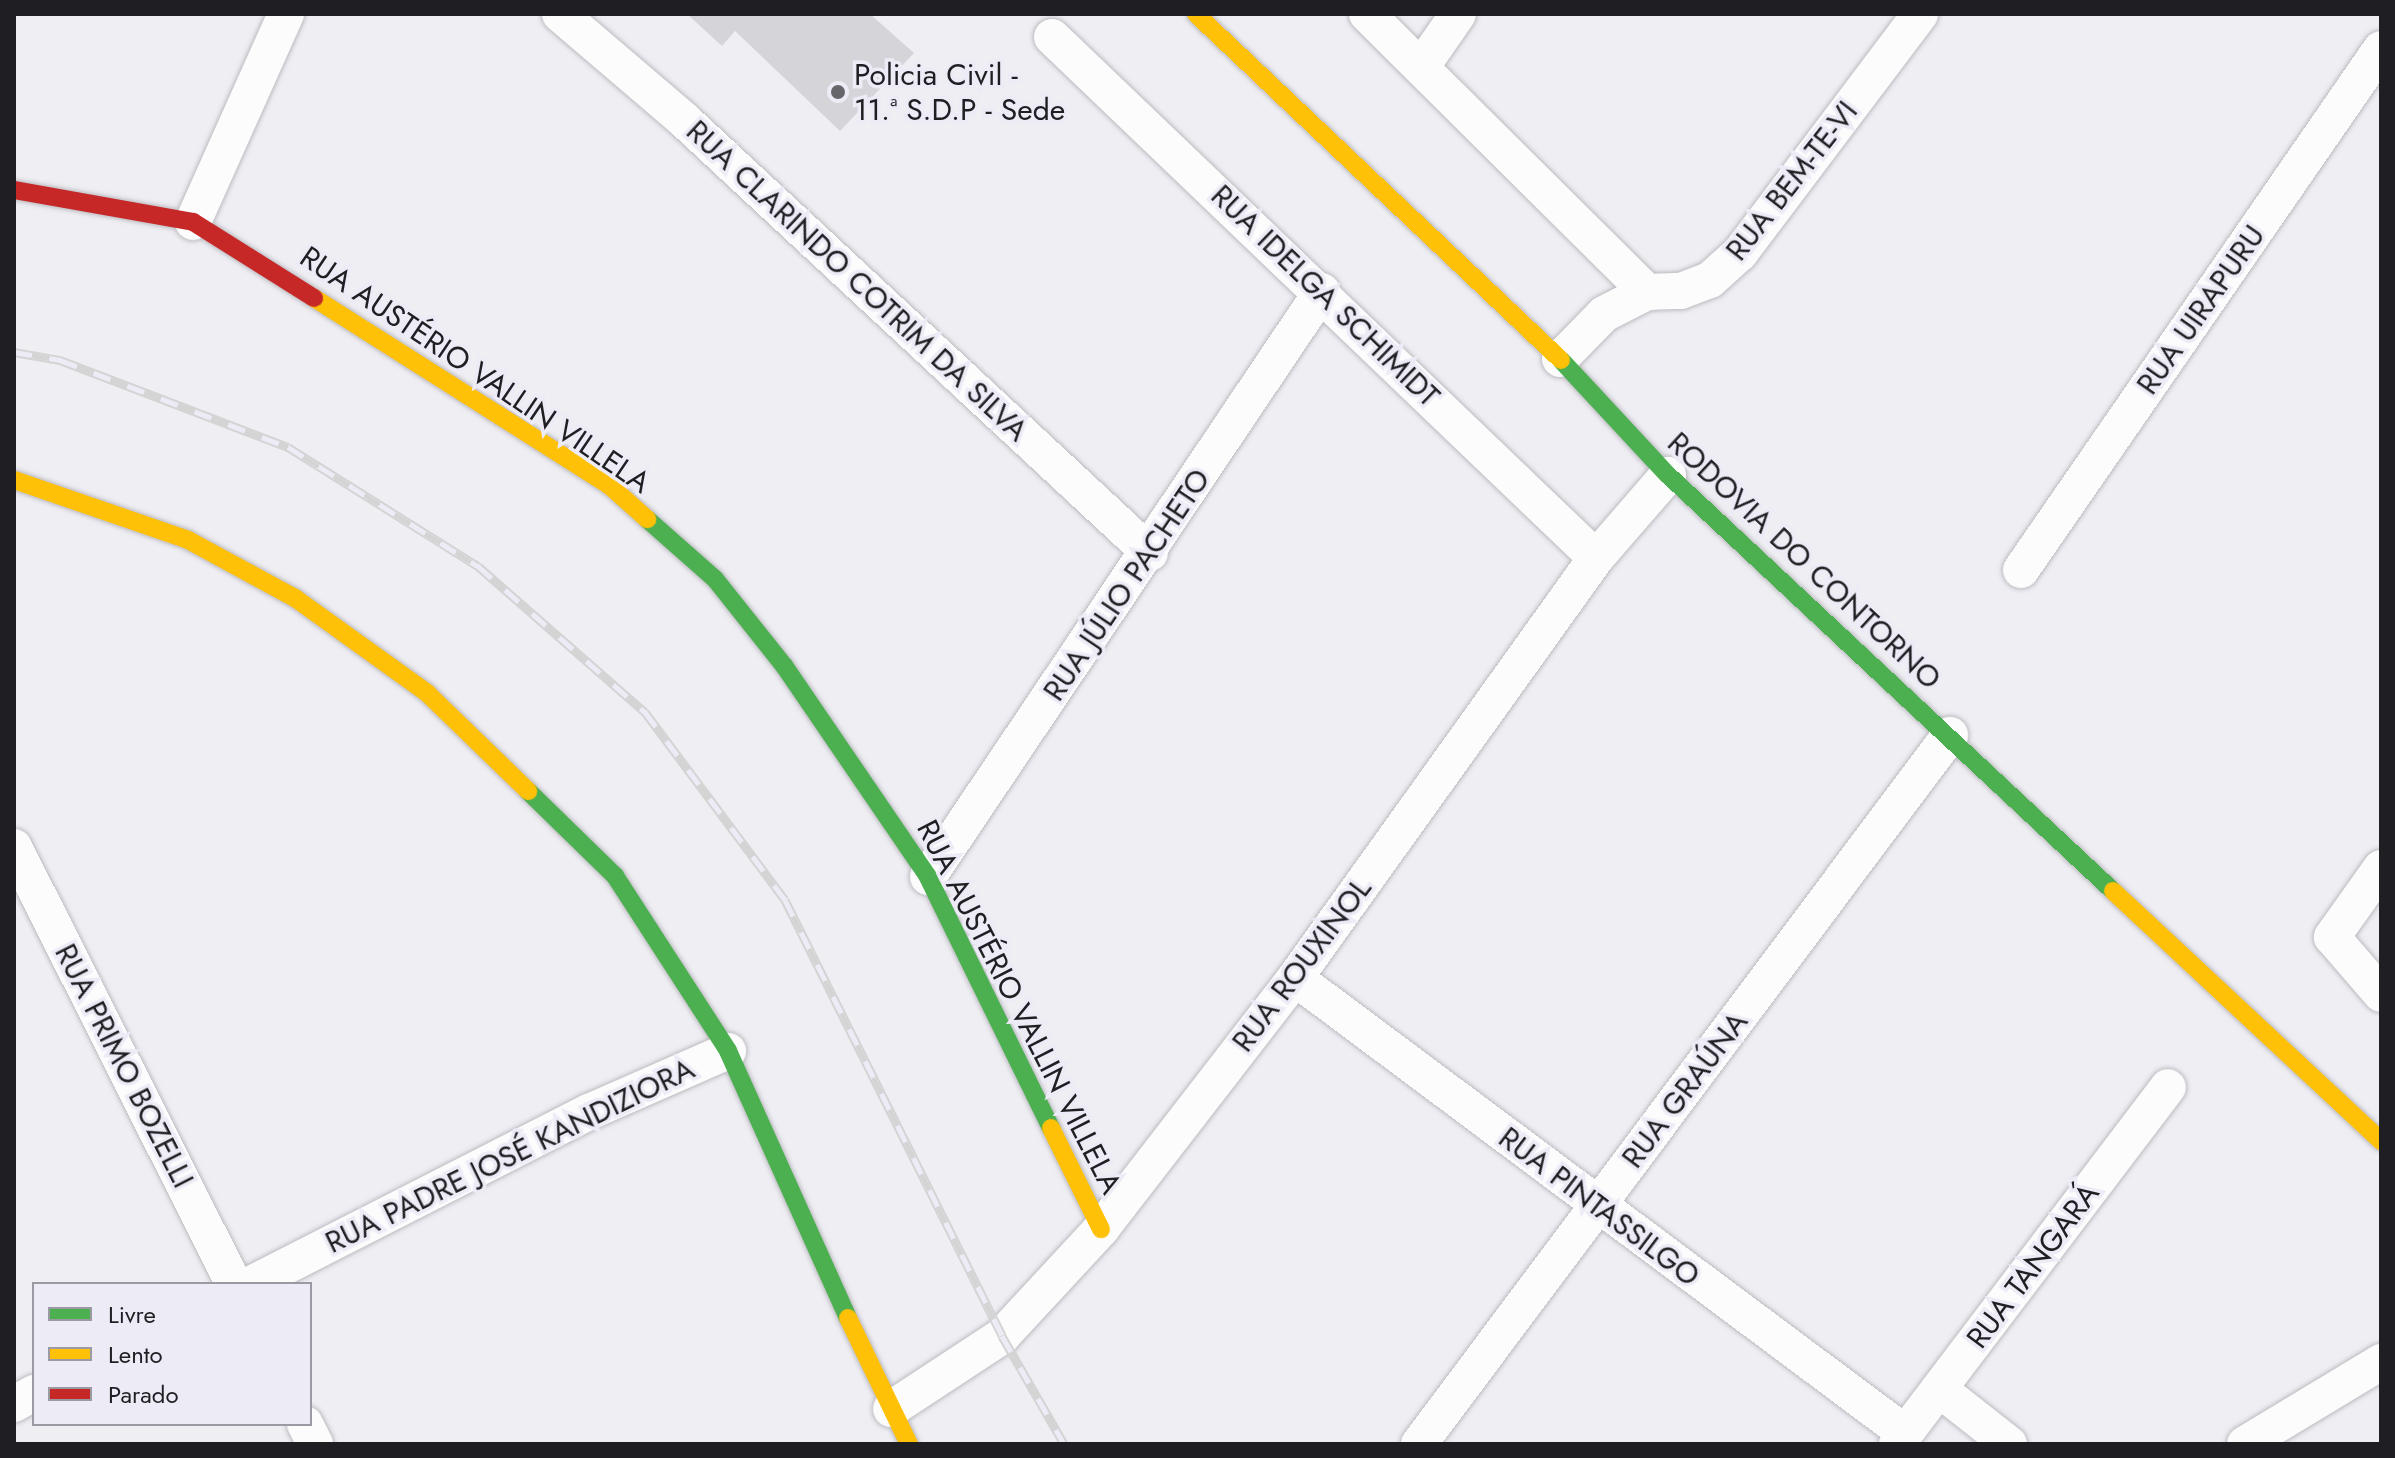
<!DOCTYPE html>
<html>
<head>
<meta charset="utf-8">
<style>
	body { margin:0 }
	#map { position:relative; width:2395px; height:1458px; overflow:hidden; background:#eeeef3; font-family:Jost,sans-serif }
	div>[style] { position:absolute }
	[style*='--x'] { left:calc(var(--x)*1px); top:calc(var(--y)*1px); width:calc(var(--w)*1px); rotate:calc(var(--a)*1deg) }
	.building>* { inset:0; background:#d5d4d9 }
	.roads { filter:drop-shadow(0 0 2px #bcbbc0) drop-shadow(0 0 2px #bcbbc0) }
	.street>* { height:36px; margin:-18px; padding:0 18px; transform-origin:18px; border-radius:18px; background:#fcfcfd }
	.fast>* { height:18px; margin:-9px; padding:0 9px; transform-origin:9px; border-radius:9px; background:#4caf50 }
	.slow>* { height:18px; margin:-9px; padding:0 9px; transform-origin:9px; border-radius:9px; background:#ffc107 }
	.jam>* { height:18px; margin:-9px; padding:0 9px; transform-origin:9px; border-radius:9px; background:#c62828 }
	.rail>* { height:9px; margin-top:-4.5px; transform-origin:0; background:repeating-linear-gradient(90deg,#edebf6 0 18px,#d4d4d5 0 36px); box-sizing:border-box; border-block:2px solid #d4d4d5 }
	.dots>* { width:22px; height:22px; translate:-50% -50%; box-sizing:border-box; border:4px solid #edebf6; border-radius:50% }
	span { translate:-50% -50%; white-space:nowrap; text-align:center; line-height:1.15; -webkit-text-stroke:7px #edebf6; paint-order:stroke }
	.poi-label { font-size:30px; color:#1f1e22 }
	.left { translate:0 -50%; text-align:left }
	.street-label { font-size:30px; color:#1f1e22 }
	.frame { position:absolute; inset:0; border:16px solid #1f1e22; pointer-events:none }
	.legend { position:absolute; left:32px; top:1282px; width:280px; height:144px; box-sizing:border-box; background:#edebf6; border:2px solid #9b99a1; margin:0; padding:10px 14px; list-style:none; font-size:24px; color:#1f1e22 }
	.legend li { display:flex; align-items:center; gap:16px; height:40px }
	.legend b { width:40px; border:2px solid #9b99a1 }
</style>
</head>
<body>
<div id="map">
	<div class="building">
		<div style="clip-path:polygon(687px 14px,870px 14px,914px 53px,840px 131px,735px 31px,722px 46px)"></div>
	</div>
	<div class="roads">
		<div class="street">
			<div style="--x:560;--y:14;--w:163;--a:40.5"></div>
			<div style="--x:684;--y:120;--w:636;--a:42.9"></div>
			<div style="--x:1367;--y:14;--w:395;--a:44.8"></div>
			<div style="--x:1052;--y:37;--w:753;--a:43.76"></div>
			<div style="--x:1422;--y:66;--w:63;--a:-55.3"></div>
			<div style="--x:193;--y:222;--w:228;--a:-65.9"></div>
			<div style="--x:1560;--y:359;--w:63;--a:-45.6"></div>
			<div style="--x:1604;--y:314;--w:48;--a:-27.1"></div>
			<div style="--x:1647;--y:292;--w:34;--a:-2"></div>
			<div style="--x:1681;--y:291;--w:31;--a:-21"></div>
			<div style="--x:1710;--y:280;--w:40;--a:-42"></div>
			<div style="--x:1740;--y:253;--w:299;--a:-53"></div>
			<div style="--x:2021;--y:570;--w:633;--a:-55.36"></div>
			<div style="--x:14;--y:847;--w:489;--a:63.3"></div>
			<div style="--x:2381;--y:868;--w:85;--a:125.4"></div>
			<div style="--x:2332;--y:937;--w:75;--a:49.3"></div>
			<div style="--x:928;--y:877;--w:706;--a:-56.08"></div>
			<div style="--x:1295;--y:978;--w:761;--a:36.72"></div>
			<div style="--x:251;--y:1284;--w:379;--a:-27"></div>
			<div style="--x:589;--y:1112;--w:152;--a:-23.7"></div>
			<div style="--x:1939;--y:1389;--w:89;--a:38.2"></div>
			<div style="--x:14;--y:1404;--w:23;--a:-29"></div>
			<div style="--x:891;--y:1409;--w:133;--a:-33.3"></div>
			<div style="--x:1002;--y:1336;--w:146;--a:-47.2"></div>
			<div style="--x:1101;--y:1229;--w:317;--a:-52.3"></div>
			<div style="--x:1295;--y:978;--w:517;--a:-54.37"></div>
			<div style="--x:1596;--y:558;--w:110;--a:-49.1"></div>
			<div style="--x:305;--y:1424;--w:22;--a:63"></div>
			<div style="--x:1419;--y:1444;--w:886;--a:-53.17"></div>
			<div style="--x:1897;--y:1444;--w:448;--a:-52.8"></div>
			<div style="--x:2245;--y:1444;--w:159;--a:-31.1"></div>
		</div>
		<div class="fast">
			<div style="--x:1561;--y:360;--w:157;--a:47.1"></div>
			<div style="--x:1668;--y:475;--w:609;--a:43.07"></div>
			<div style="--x:647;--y:519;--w:91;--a:41.4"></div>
			<div style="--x:715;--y:579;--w:112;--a:51.5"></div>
			<div style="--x:785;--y:667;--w:254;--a:55.7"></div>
			<div style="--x:928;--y:877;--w:280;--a:63.9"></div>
			<div style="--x:528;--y:791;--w:122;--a:44.3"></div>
			<div style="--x:615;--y:876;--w:208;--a:57.1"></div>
			<div style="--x:728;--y:1051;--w:293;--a:65.8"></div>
		</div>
		<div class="slow">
			<div style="--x:1196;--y:14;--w:503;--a:43.47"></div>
			<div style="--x:314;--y:298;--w:351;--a:32.4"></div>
			<div style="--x:610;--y:486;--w:50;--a:41.7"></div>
			<div style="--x:14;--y:480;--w:184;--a:19"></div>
			<div style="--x:188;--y:540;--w:122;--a:28.5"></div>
			<div style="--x:295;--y:598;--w:163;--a:35.7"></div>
			<div style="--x:427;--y:693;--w:141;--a:44.1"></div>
			<div style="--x:2113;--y:891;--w:367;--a:43"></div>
			<div style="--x:1051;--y:1128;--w:113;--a:63.7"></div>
			<div style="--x:848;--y:1318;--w:140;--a:64.2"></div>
		</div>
		<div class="jam">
			<div style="--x:14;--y:190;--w:182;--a:10.1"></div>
			<div style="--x:193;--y:222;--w:143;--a:32.1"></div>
		</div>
	</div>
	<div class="rail">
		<div style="--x:14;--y:352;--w:47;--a:9.9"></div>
		<div style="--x:60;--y:360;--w:244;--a:20.9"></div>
		<div style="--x:288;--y:447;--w:224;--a:32.1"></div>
		<div style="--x:478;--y:566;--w:222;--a:41.2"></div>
		<div style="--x:645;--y:712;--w:234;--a:53.3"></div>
		<div style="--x:785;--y:900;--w:487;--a:63.5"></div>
		<div style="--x:1002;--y:1336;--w:125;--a:60.1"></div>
	</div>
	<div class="dots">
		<div style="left:838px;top:92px;background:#67676b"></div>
	</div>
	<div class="poi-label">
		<span class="left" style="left:854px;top:92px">Policia Civil -<br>11.ª S.D.P - Sede</span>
	</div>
	<div class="street-label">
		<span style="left:1792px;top:181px;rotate:-52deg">RUA BEM-TE-VI</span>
		<span style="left:857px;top:281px;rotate:43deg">RUA CLARINDO COTRIM DA SILVA</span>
		<span style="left:1325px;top:296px;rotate:44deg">RUA IDELGA SCHIMIDT</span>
		<span style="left:2201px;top:310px;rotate:-55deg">RUA UIRAPURU</span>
		<span style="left:475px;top:370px;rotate:34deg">RUA AUSTÉRIO VALLIN VILLELA</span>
		<span style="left:1804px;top:561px;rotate:43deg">RODOVIA DO CONTORNO</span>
		<span style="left:1127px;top:585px;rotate:-56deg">RUA JÚLIO PACHETO</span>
		<span style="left:1302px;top:965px;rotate:-53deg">RUA ROUXINOL</span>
		<span style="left:1019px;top:1007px;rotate:63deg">RUA AUSTÉRIO VALLIN VILLELA</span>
		<span style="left:124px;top:1066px;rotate:63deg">RUA PRIMO BOZELLI</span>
		<span style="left:1685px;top:1090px;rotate:-53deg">RUA GRAÚNA</span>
		<span style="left:510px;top:1156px;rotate:-26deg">RUA PADRE JOSÉ KANDIZIORA</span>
		<span style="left:1599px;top:1207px;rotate:37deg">RUA PINTASSILGO</span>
		<span style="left:2033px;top:1266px;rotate:-53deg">RUA TANGARÁ</span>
	</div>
	<div class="frame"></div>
	<ul class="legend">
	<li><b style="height:10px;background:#4caf50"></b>Livre</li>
	<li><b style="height:10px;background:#ffc107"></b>Lento</li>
	<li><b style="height:10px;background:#c62828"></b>Parado</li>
	</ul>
</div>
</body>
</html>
